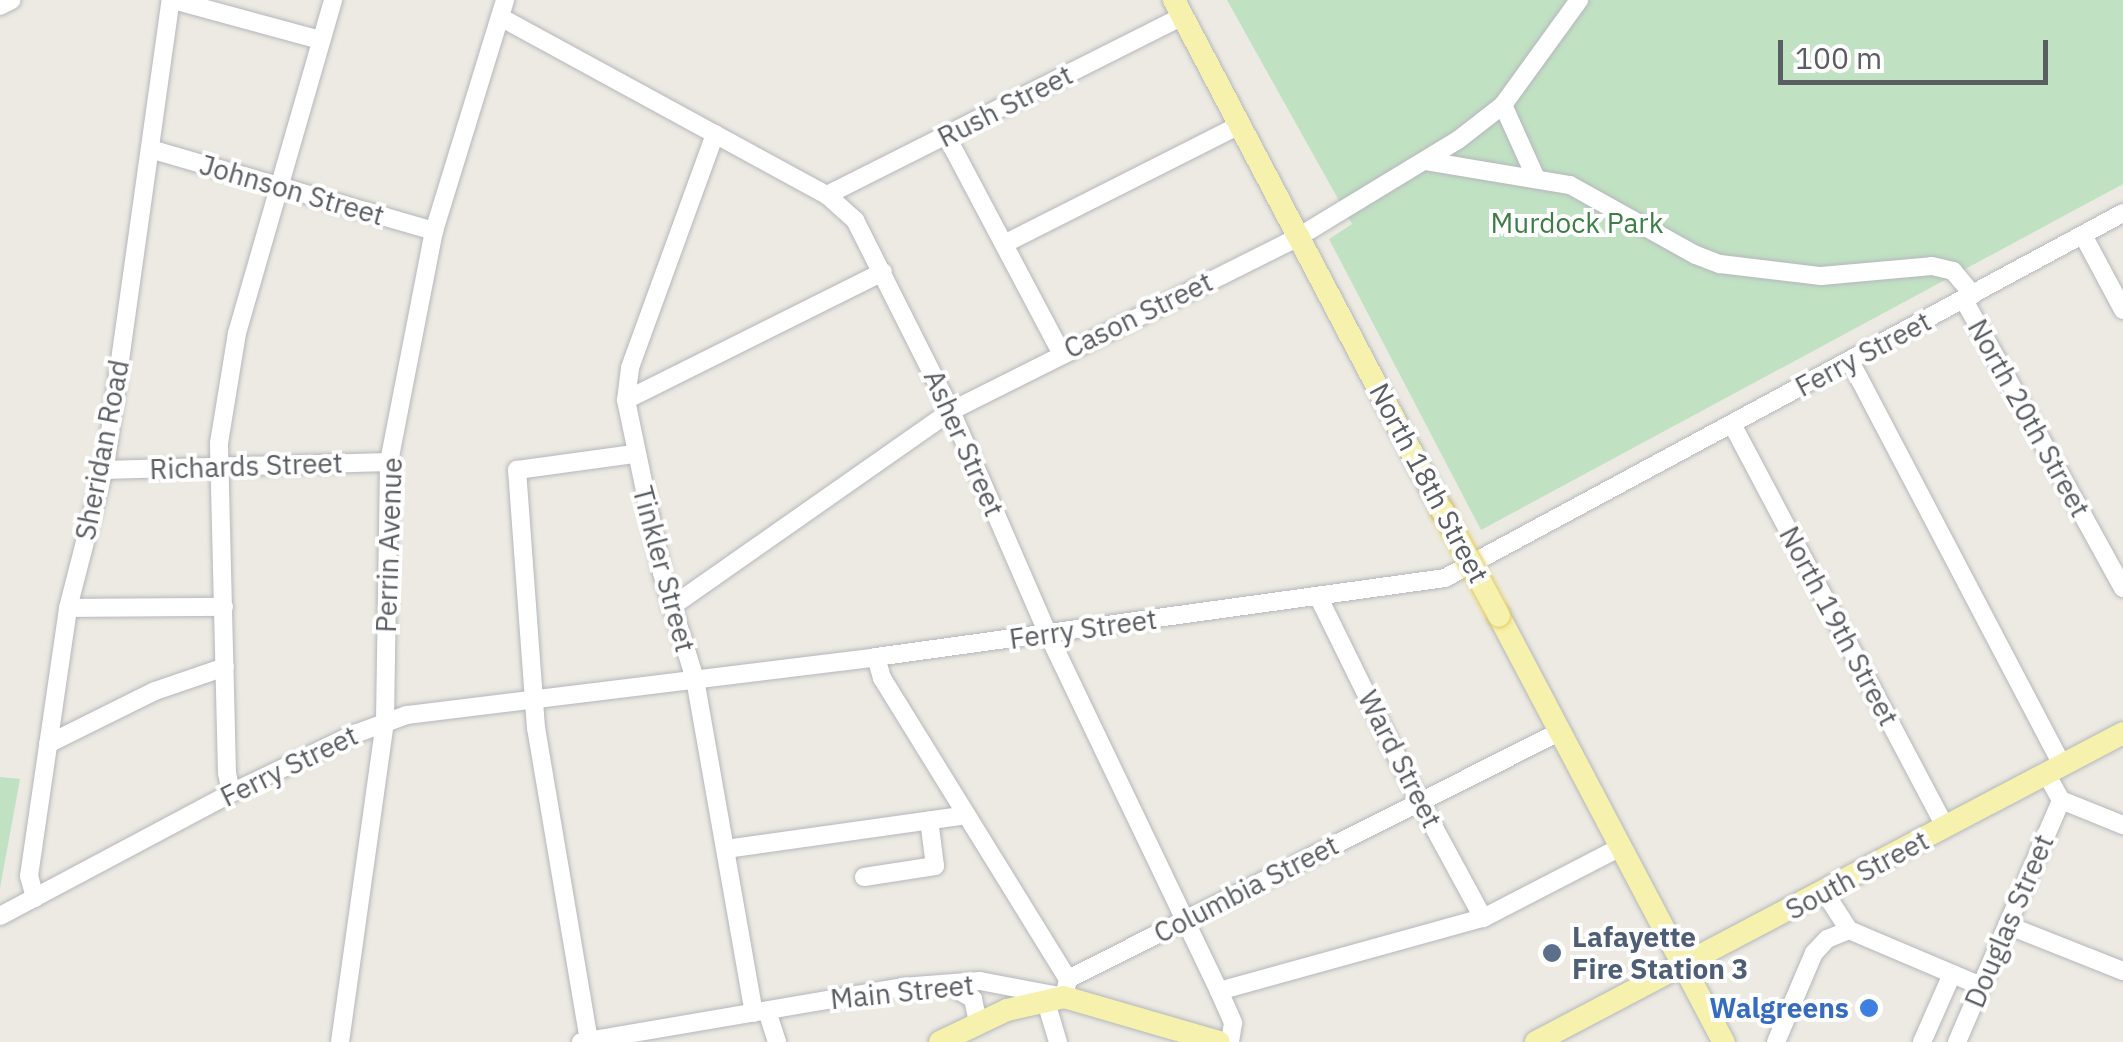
<!DOCTYPE html>
<html>
<head>
<meta charset="utf-8">
<style>
	body { margin:0 }
	#map { position:relative; width:2123px; height:1042px; overflow:hidden; background:#eceae2; font-family:"IBM Plex Sans",sans-serif }
	div>[style] { position:absolute }
	[style*='--x'] { left:calc(var(--x)*1px); top:calc(var(--y)*1px); width:calc(var(--w)*1px); rotate:calc(var(--a)*1deg) }
	.green>* { inset:0; background:#c1e1c3 }
	.roads { filter:drop-shadow(0 0 2px #b4b7bb) drop-shadow(0 0 2px #b4b7bb) }
	.minor>* { height:18px; margin:-9px; padding:0 9px; transform-origin:9px; border-radius:9px; background:#fff }
	.major>* { height:22px; margin:-11px; padding:0 11px; transform-origin:11px; border-radius:11px; background:#f6f1ac }
	.bridges { filter:drop-shadow(0 0 2px #e2ca64) drop-shadow(0 0 2px #e2ca64) }
	.major-bridge>* { height:22px; margin:-11px; padding:0 11px; transform-origin:11px; border-radius:11px; background:#f6f1ac }
	.dots>* { width:28px; height:28px; translate:-50% -50%; box-sizing:border-box; border:5px solid #fff; border-radius:50% }
	span { translate:-50% -50%; white-space:nowrap; text-align:center; line-height:1.15; -webkit-text-stroke:8px #fff; paint-order:stroke }
	.street-label { font-size:28px; color:#5a5d61 }
	.park-label { font-size:28px; color:#3c7e45 }
	.service-label { font-size:28px; color:#4e5e75; font-weight:700 }
	.left { translate:0 -50%; text-align:left }
	.shop-label { font-size:28px; color:#366cbe; font-weight:700 }
	.right { translate:-100% -50%; text-align:right }
	.scale { position:absolute; left:1778px; top:40px; width:270px; height:45px; box-sizing:border-box; border:5px solid #5a5d61; border-top:0; padding-left:12px; font-size:30px; line-height:35px; white-space:nowrap; color:#5a5d61; -webkit-text-stroke:8px #fff; paint-order:stroke }
</style>
</head>
<body>
<div id="map">
	<div class="green">
		<div style="clip-path:polygon(1227px 0,2123px 0,2123px 184px,1481px 530px,1329px 239px,1352px 224px)"></div>
		<div style="clip-path:polygon(0 777px,20px 779px,0 888px)"></div>
	</div>
	<div class="roads">
		<div class="minor">
			<div style="--x:173;--y:0;--w:152;--a:15.2"></div>
			<div style="--x:0;--y:6;--w:13;--a:-27"></div>
			<div style="--x:500;--y:17;--w:372;--a:28.6"></div>
			<div style="--x:827;--y:195;--w:38;--a:42"></div>
			<div style="--x:855;--y:220;--w:214;--a:63.3"></div>
			<div style="--x:951;--y:411;--w:243;--a:66.5"></div>
			<div style="--x:1048;--y:634;--w:396;--a:64.4"></div>
			<div style="--x:1219;--y:991;--w:35;--a:66"></div>
			<div style="--x:1233;--y:1023;--w:19;--a:99"></div>
			<div style="--x:1503;--y:105;--w:78;--a:65.7"></div>
			<div style="--x:715;--y:134;--w:249;--a:110"></div>
			<div style="--x:630;--y:368;--w:32;--a:97"></div>
			<div style="--x:626;--y:400;--w:177;--a:78.2"></div>
			<div style="--x:662;--y:573;--w:111;--a:72.7"></div>
			<div style="--x:695;--y:679;--w:339;--a:80"></div>
			<div style="--x:947;--y:137;--w:243;--a:62.1"></div>
			<div style="--x:150;--y:149;--w:296;--a:16.1"></div>
			<div style="--x:1426;--y:161;--w:146;--a:9.5"></div>
			<div style="--x:1570;--y:185;--w:144;--a:29.1"></div>
			<div style="--x:1696;--y:255;--w:26;--a:21"></div>
			<div style="--x:1720;--y:264;--w:102;--a:6.8"></div>
			<div style="--x:1821;--y:276;--w:111;--a:-5.1"></div>
			<div style="--x:1932;--y:266;--w:22;--a:13"></div>
			<div style="--x:1953;--y:271;--w:31;--a:50"></div>
			<div style="--x:827;--y:195;--w:398;--a:-26.7"></div>
			<div style="--x:2083;--y:235;--w:85;--a:61.9"></div>
			<div style="--x:1004;--y:244;--w:264;--a:-26.8"></div>
			<div style="--x:1964;--y:300;--w:329;--a:61.1"></div>
			<div style="--x:1850;--y:361;--w:458;--a:62.3"></div>
			<div style="--x:626;--y:400;--w:287;--a:-26.5"></div>
			<div style="--x:1732;--y:424;--w:457;--a:62.1"></div>
			<div style="--x:103;--y:470;--w:286;--a:-1.6"></div>
			<div style="--x:1319;--y:598;--w:211;--a:63.8"></div>
			<div style="--x:1412;--y:787;--w:149;--a:61.5"></div>
			<div style="--x:671;--y:607;--w:342;--a:-35"></div>
			<div style="--x:951;--y:411;--w:390;--a:-26.6"></div>
			<div style="--x:1300;--y:236;--w:185;--a:-31.3"></div>
			<div style="--x:1458;--y:140;--w:57;--a:-37.9"></div>
			<div style="--x:1503;--y:105;--w:130;--a:-54.1"></div>
			<div style="--x:68;--y:608;--w:156;--a:-0.4"></div>
			<div style="--x:876;--y:657;--w:22;--a:74"></div>
			<div style="--x:882;--y:678;--w:354;--a:58.3"></div>
			<div style="--x:48;--y:744;--w:119;--a:-26.4"></div>
			<div style="--x:155;--y:691;--w:74;--a:-18.9"></div>
			<div style="--x:2047;--y:775;--w:29;--a:61"></div>
			<div style="--x:2061;--y:800;--w:67;--a:22"></div>
			<div style="--x:231;--y:793;--w:20;--a:-101"></div>
			<div style="--x:227;--y:773;--w:330;--a:-91.4"></div>
			<div style="--x:219;--y:443;--w:111;--a:-80.7"></div>
			<div style="--x:237;--y:333;--w:347;--a:-73.9"></div>
			<div style="--x:726;--y:849;--w:243;--a:-8"></div>
			<div style="--x:864;--y:877;--w:72;--a:-8.8"></div>
			<div style="--x:935;--y:866;--w:46;--a:-97.4"></div>
			<div style="--x:1825;--y:893;--w:44;--a:57"></div>
			<div style="--x:35;--y:898;--w:23;--a:-105"></div>
			<div style="--x:29;--y:876;--w:271;--a:-81.7"></div>
			<div style="--x:68;--y:608;--w:153;--a:-75.6"></div>
			<div style="--x:106;--y:460;--w:465;--a:-82"></div>
			<div style="--x:0;--y:916;--w:262;--a:-28"></div>
			<div style="--x:231;--y:793;--w:134;--a:-25.6"></div>
			<div style="--x:352;--y:735;--w:59;--a:-20"></div>
			<div style="--x:407;--y:715;--w:473;--a:-7"></div>
			<div style="--x:876;--y:657;--w:574;--a:-7.9"></div>
			<div style="--x:1445;--y:578;--w:770;--a:-28.3"></div>
			<div style="--x:2007;--y:925;--w:125;--a:21.6"></div>
			<div style="--x:949;--y:985;--w:28;--a:30"></div>
			<div style="--x:973;--y:999;--w:25;--a:78"></div>
			<div style="--x:1219;--y:991;--w:274;--a:-15.5"></div>
			<div style="--x:1483;--y:918;--w:146;--a:-27.3"></div>
			<div style="--x:1046;--y:1002;--w:42;--a:73.3"></div>
			<div style="--x:767;--y:1011;--w:33;--a:72"></div>
			<div style="--x:589;--y:1041;--w:317;--a:-99.6"></div>
			<div style="--x:536;--y:728;--w:259;--a:-94.2"></div>
			<div style="--x:517;--y:470;--w:118;--a:-7.8"></div>
			<div style="--x:340;--y:1042;--w:324;--a:-82"></div>
			<div style="--x:385;--y:721;--w:259;--a:-89.1"></div>
			<div style="--x:389;--y:462;--w:235;--a:-79"></div>
			<div style="--x:434;--y:231;--w:242;--a:-72.9"></div>
			<div style="--x:581;--y:1042;--w:326;--a:-9.7"></div>
			<div style="--x:902;--y:987;--w:78;--a:-4.4"></div>
			<div style="--x:980;--y:981;--w:86;--a:10.8"></div>
			<div style="--x:1064;--y:997;--w:18;--a:-77"></div>
			<div style="--x:1068;--y:979;--w:550;--a:-26.7"></div>
			<div style="--x:1776;--y:1042;--w:97;--a:-66.9"></div>
			<div style="--x:1814;--y:953;--w:19;--a:-47"></div>
			<div style="--x:1827;--y:939;--w:24;--a:-22"></div>
			<div style="--x:1849;--y:930;--w:143;--a:23"></div>
			<div style="--x:1922;--y:1042;--w:74;--a:-66.2"></div>
			<div style="--x:1957;--y:1042;--w:263;--a:-66.7"></div>
		</div>
		<div class="major">
			<div style="--x:1174;--y:0;--w:576;--a:62.28"></div>
			<div style="--x:1499;--y:616;--w:482;--a:62.2"></div>
			<div style="--x:940;--y:1042;--w:74;--a:-25.5"></div>
			<div style="--x:1007;--y:1010;--w:58;--a:-12.8"></div>
			<div style="--x:1064;--y:997;--w:161;--a:16.2"></div>
			<div style="--x:1536;--y:1042;--w:663;--a:-27.76"></div>
		</div>
	</div>
	<div class="bridges">
		<div class="major-bridge">
			<div style="--x:1442;--y:510;--w:120;--a:61.7"></div>
		</div>
	</div>
	<div class="dots">
		<div style="left:1552px;top:953px;background:#5c6f8a"></div>
		<div style="left:1869px;top:1008px;background:#3f7fe0"></div>
	</div>
	<div class="street-label">
		<span style="left:1005px;top:106px;rotate:-27deg">Rush Street</span>
		<span style="left:292px;top:190px;rotate:16deg">Johnson Street</span>
		<span style="left:1138px;top:315px;rotate:-26deg">Cason Street</span>
		<span style="left:1863px;top:354px;rotate:-28deg">Ferry Street</span>
		<span style="left:2029px;top:418px;rotate:61deg">North 20th Street</span>
		<span style="left:964px;top:443px;rotate:66deg">Asher Street</span>
		<span style="left:102px;top:450px;rotate:-79deg">Sheridan Road</span>
		<span style="left:246px;top:466px;rotate:-2deg">Richards Street</span>
		<span style="left:1429px;top:483px;rotate:62deg">North 18th Street</span>
		<span style="left:389px;top:545px;rotate:-88deg">Perrin Avenue</span>
		<span style="left:664px;top:569px;rotate:75deg">Tinkler Street</span>
		<span style="left:1839px;top:626px;rotate:62deg">North 19th Street</span>
		<span style="left:1083px;top:629px;rotate:-8deg">Ferry Street</span>
		<span style="left:1400px;top:759px;rotate:63deg">Ward Street</span>
		<span style="left:289px;top:766px;rotate:-26deg">Ferry Street</span>
		<span style="left:1857px;top:875px;rotate:-28deg">South Street</span>
		<span style="left:1246px;top:889px;rotate:-27deg">Columbia Street</span>
		<span style="left:2009px;top:921px;rotate:-67deg">Douglas Street</span>
		<span style="left:902px;top:992px;rotate:-6deg">Main Street</span>
	</div>
	<div class="park-label">
		<span style="left:1577px;top:223px">Murdock Park</span>
	</div>
	<div class="service-label">
		<span class="left" style="left:1572px;top:953px">Lafayette<br>Fire Station 3</span>
	</div>
	<div class="shop-label">
		<span class="right" style="left:1849px;top:1008px">Walgreens</span>
	</div>
	<div class="scale">100 m</div>
</div>
</body>
</html>
